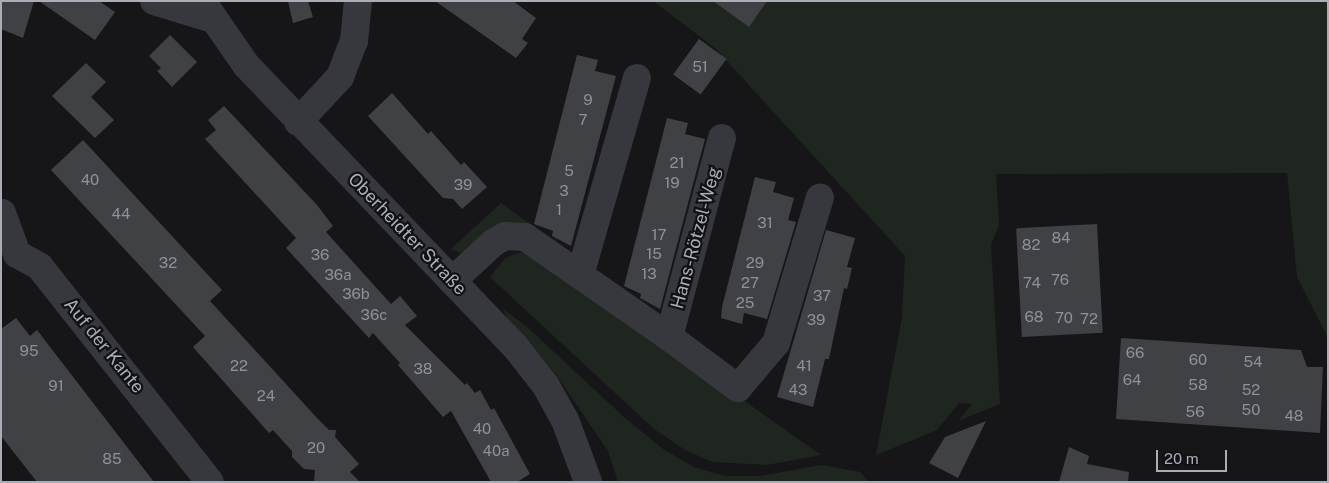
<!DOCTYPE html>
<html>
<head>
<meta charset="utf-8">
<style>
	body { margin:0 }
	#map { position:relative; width:1329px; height:483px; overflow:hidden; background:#161618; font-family:"Public Sans",sans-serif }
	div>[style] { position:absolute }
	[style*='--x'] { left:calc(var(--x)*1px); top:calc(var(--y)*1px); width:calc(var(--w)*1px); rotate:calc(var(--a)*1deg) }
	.green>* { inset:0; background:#1e261f }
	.building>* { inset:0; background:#404145; transform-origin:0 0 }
	.minor>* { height:28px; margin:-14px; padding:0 14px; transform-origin:14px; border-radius:14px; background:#37383d }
	.tertiary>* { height:28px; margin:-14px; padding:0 14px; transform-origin:14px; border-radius:14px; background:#37383d }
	span { translate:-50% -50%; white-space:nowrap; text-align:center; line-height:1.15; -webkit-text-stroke:4.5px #111113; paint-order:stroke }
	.number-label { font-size:15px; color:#8e929b }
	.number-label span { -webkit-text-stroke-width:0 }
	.street-label { font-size:18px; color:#a8adb8 }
	.frame { position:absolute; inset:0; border:2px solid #a8adb8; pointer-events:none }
	.scale { position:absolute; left:1156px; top:450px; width:71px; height:22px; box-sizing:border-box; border:2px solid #a8adb8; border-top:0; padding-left:6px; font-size:15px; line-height:18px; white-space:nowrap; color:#a8adb8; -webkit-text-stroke:4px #111113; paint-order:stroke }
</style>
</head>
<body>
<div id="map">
	<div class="green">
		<div style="clip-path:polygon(653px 1px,1328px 1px,1328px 338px,1297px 277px,1287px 173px,996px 174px,999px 225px,991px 245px,1000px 404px,958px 421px,972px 404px,959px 403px,937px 430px,876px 455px,902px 318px,905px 256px,715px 48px)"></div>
		<div style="clip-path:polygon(501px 203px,543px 233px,557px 248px,531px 230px,463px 254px,451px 249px)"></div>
		<div style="clip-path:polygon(521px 252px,540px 257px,821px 455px,767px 465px,712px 462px,685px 450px,654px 429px,490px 277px,505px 258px)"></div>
		<div style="clip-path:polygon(503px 309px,526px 326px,625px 418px,663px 449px,694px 467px,725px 476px,760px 476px,821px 465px,861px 472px,868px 482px,618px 482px,608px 451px,557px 376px,508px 320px)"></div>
	</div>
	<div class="building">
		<div style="clip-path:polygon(1px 1px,34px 1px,23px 38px,1px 29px)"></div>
		<div style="clip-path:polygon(39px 1px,99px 1px,115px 12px,95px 40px)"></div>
		<div style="clip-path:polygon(288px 1px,308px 1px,313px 17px,293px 23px)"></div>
		<div style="clip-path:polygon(435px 1px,513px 1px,536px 18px,522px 39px,528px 43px,516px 58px)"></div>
		<div style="clip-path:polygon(713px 1px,767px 1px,749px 27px)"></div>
		<div style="clip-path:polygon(170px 35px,197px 62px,172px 87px,157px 71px,161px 68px,149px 56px)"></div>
		<div style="left:699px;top:39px;width:34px;height:44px;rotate:36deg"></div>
		<div style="clip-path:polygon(577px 55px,598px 60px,595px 71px,616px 76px,571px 246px,552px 236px,553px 231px,534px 224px)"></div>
		<div style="clip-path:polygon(86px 63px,106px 82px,91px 97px,114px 120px,95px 138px,52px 96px)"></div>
		<div style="clip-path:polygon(392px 93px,428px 134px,431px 131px,461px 165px,464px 162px,487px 187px,462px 209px,453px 199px,443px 198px,368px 116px)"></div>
		<div style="clip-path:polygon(224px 106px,317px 205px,333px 226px,326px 232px,391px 304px,400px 296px,417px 316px,405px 325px,465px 385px,467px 383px,475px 393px,480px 390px,491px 410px,494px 408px,530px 474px,517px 482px,491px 482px,451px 411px,443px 417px,398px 365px,400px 363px,373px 333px,369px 338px,286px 248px,296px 238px,205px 139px,216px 130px,208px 120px)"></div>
		<div style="clip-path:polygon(667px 118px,688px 123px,685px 134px,705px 139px,660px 309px,640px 298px,641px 294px,624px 286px)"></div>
		<div style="clip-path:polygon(83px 140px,222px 290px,210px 301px,317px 418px,329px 430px,336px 430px,335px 437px,359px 464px,350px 472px,360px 482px,314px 482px,315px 470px,304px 469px,292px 457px,292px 451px,273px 430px,269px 433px,193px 347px,205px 336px,51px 170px)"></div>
		<div style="clip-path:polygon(755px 177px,776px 182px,773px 192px,794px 198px,788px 220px,796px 222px,767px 319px,744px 313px,742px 324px,721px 318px,722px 307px)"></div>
		<div style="left:1097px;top:224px;width:109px;height:81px;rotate:87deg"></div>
		<div style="clip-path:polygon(826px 230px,855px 238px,847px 267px,852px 268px,847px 289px,844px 288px,829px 359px,825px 359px,813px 407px,777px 397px)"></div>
		<div style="clip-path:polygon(16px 318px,30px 336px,37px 330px,154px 482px,37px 482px,1px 436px,1px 329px)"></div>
		<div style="clip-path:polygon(1121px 338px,1301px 350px,1307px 367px,1323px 367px,1320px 433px,1116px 419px)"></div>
		<div style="clip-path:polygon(986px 421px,958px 478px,929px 463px,945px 437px)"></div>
		<div style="clip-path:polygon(1069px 447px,1089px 456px,1087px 464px,1129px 472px,1128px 482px,1059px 482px)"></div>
	</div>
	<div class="minor">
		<div style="--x:154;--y:1;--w:62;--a:17"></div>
		<div style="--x:298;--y:122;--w:62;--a:-47"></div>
		<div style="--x:340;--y:77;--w:39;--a:-69"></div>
		<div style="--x:354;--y:41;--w:40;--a:-84.3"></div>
		<div style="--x:2;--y:213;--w:44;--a:69.9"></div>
		<div style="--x:17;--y:254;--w:26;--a:29"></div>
		<div style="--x:40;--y:267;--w:274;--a:51.7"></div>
		<div style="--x:580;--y:275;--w:205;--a:-73.9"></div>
		<div style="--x:452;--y:281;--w:56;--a:-42.8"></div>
		<div style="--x:493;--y:243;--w:14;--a:-30"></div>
		<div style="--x:505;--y:236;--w:20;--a:3"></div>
		<div style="--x:525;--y:237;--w:175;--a:34.8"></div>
		<div style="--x:669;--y:337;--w:206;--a:-75.1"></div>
		<div style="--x:669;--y:337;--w:86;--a:36.5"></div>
		<div style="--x:738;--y:388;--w:59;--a:-49.8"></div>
		<div style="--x:776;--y:343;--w:152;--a:-73.2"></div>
	</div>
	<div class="tertiary">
		<div style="--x:202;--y:1;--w:78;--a:55.5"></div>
		<div style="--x:246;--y:65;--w:388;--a:46.3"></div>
		<div style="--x:514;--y:345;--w:52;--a:52"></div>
		<div style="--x:546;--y:386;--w:39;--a:61"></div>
		<div style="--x:565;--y:420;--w:66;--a:69.6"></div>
	</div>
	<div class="number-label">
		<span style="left:700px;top:67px">51</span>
		<span style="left:588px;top:100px">9</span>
		<span style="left:583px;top:120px">7</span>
		<span style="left:677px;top:163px">21</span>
		<span style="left:569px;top:171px">5</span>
		<span style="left:90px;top:180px">40</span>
		<span style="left:672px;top:183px">19</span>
		<span style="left:463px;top:185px">39</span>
		<span style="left:564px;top:191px">3</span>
		<span style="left:559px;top:210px">1</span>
		<span style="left:121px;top:214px">44</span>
		<span style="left:765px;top:223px">31</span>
		<span style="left:659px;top:235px">17</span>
		<span style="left:1061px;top:238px">84</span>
		<span style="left:1031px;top:245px">82</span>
		<span style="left:654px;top:254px">15</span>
		<span style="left:320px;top:255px">36</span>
		<span style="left:168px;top:263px">32</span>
		<span style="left:755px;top:263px">29</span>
		<span style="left:649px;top:274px">13</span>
		<span style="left:338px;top:275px">36a</span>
		<span style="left:1060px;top:280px">76</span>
		<span style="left:750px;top:283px">27</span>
		<span style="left:1032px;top:283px">74</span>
		<span style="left:356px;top:294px">36b</span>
		<span style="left:822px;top:296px">37</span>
		<span style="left:745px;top:303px">25</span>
		<span style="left:374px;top:315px">36c</span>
		<span style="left:1034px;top:317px">68</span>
		<span style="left:1064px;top:318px">70</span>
		<span style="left:1089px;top:319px">72</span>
		<span style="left:816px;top:320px">39</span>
		<span style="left:29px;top:351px">95</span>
		<span style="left:1135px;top:353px">66</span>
		<span style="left:1198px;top:360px">60</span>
		<span style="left:1253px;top:362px">54</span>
		<span style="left:239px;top:366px">22</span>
		<span style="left:804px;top:366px">41</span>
		<span style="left:423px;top:369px">38</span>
		<span style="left:1132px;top:380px">64</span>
		<span style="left:1198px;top:385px">58</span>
		<span style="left:56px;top:386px">91</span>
		<span style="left:798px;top:390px">43</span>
		<span style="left:1251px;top:390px">52</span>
		<span style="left:266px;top:396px">24</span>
		<span style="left:1251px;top:410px">50</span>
		<span style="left:1195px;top:412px">56</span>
		<span style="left:1294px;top:416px">48</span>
		<span style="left:482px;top:429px">40</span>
		<span style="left:316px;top:448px">20</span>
		<span style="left:496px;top:451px">40a</span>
		<span style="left:112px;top:459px">85</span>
	</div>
	<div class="street-label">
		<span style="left:407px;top:234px;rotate:46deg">Oberheidter Straße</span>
		<span style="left:696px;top:238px;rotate:-75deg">Hans-Rötzel-Weg</span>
		<span style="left:104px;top:346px;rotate:51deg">Auf der Kante</span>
	</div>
	<div class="frame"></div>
	<div class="scale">20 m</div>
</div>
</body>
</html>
